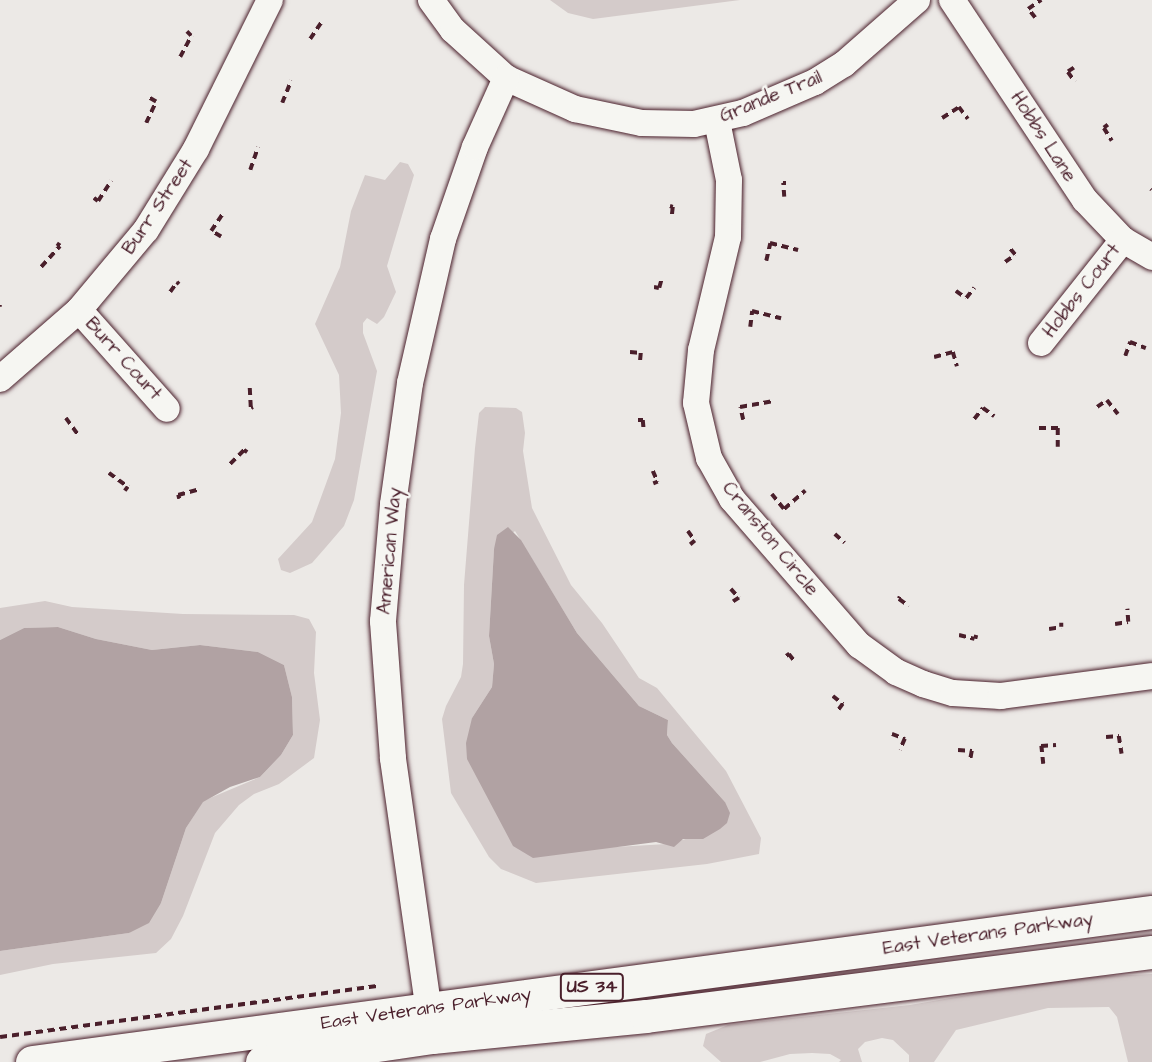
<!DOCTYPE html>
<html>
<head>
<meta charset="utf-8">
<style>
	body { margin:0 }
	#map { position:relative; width:1152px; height:1062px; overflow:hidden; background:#ece9e6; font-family:"Architects Daughter",sans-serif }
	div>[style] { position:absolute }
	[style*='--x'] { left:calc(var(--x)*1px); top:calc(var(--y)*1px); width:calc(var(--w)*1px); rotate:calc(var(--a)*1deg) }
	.green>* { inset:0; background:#d4cbca }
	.water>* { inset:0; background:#b1a2a3 }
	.path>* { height:3.5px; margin-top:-1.75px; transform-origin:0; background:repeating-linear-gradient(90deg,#4a1f2b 0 7px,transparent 0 12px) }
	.roads { filter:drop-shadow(0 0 2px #4a1f2b) drop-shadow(0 0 2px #4a1f2b) }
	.minor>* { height:26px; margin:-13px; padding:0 13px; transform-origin:13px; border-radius:13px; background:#f6f6f2 }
	.major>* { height:33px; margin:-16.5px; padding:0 16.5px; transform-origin:16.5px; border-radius:16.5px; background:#f6f6f2 }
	span { translate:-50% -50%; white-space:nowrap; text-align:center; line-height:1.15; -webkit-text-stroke:5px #f6f6f2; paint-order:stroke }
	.shield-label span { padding:2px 5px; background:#f6f6f2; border:2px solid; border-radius:5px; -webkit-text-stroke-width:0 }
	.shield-label { font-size:18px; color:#4a1f2b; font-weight:700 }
	.street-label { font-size:19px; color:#4a1f2b }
</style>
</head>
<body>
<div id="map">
	<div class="green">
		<div style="clip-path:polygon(550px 0,740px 0,593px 19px,568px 13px)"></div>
		<div style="clip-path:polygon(400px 162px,408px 164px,414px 175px,387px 266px,396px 292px,384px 317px,377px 324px,367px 318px,363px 323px,363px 333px,377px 371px,354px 500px,344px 526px,326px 547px,312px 563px,290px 573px,281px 570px,278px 559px,312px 522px,335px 459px,341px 413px,339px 375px,315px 324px,340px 267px,351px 211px,365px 175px,385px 180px)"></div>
		<div style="clip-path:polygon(evenodd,485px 407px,516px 408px,522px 412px,525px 433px,523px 451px,532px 508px,571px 585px,602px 623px,639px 678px,657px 688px,726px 771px,761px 838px,759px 854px,707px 864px,536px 883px,501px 869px,489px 857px,451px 793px,442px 719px,446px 706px,461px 677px,463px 664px,464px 585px,475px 448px,479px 413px,485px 407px,515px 531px,577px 633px,639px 706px,668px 720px,667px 735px,672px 743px,725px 802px,693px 837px,667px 844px,615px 847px,472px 718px,492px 687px,494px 664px,489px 636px,494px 549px,515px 531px)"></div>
		<div style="clip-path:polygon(45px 601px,72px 607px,183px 614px,294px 615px,309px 619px,316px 632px,314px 673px,320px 720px,314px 758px,279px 784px,254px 794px,239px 805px,215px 833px,183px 916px,171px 939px,156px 953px,53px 964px,0 975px,0 951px,129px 933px,161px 903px,186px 828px,203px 801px,260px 777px,281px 755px,293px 735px,292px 697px,284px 665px,258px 652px,200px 645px,152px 650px,96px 639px,58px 627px,24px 628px,0 640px,0 608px)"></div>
		<div style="clip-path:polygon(1152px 974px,1152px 1062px,1128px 1062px,1117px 1017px,1109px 1007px,1048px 1008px,956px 1030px,934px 1062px,909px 1062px,909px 1055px,893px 1040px,882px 1038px,865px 1042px,858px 1049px,862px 1062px,839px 1062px,841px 1060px,830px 1054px,812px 1053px,790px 1054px,760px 1062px,721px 1062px,703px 1046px,706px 1034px,728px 1025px,910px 1005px,1066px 978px)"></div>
	</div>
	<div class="water">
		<div style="clip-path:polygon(508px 527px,521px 540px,577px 633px,639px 706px,668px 720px,667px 735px,672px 743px,725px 802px,730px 813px,727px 823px,720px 829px,703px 839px,683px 839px,674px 847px,656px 842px,533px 858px,513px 846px,467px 759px,466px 743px,472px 718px,492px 687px,494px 664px,489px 636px,494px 549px,497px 535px)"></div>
		<div style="clip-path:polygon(58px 627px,96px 639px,152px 650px,200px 645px,258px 652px,284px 665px,292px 697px,293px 735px,281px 755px,260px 777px,230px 787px,203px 802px,186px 828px,161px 903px,149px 923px,129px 933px,0 951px,0 640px,24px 628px)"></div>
	</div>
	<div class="path">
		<div style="--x:1035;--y:18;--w:11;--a:-128"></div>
		<div style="--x:1028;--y:9;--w:16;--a:-35"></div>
		<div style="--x:310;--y:39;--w:22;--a:-56"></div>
		<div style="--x:180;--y:57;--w:24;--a:-62"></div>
		<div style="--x:191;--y:36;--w:6;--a:-135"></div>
		<div style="--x:1074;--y:68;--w:7;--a:146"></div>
		<div style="--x:1068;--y:72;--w:12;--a:55"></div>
		<div style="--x:282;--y:103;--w:24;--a:-68"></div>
		<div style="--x:942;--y:118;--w:20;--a:-33"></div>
		<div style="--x:959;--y:107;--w:15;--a:53"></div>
		<div style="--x:146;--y:123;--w:23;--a:-65"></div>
		<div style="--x:156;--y:102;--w:8;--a:-150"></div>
		<div style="--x:1108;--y:125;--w:5;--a:143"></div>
		<div style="--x:1104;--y:128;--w:15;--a:58"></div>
		<div style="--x:250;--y:170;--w:24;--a:-71"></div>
		<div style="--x:1151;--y:189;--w:1;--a:45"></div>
		<div style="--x:784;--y:197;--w:14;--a:-94"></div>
		<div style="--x:783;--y:183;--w:3;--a:0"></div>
		<div style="--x:94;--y:198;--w:5;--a:37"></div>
		<div style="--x:98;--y:201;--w:24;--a:-57"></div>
		<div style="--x:670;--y:206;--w:3;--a:18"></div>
		<div style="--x:673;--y:207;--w:10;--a:96"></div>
		<div style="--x:221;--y:237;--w:12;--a:-149"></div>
		<div style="--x:211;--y:231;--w:23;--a:-56"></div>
		<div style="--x:766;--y:261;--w:18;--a:-77"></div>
		<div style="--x:770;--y:243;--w:29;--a:14"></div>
		<div style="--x:1005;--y:262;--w:12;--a:-35"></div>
		<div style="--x:1015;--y:255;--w:8;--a:-130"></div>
		<div style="--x:41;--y:267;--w:28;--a:-48"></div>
		<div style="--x:60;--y:246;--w:4;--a:-146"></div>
		<div style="--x:654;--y:287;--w:5;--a:11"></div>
		<div style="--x:659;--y:288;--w:11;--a:-75"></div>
		<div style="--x:956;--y:291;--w:12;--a:35"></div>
		<div style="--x:966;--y:298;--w:13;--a:-51"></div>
		<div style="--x:170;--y:292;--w:12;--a:-55"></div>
		<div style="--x:177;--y:282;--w:3;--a:45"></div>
		<div style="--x:0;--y:305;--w:2;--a:90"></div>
		<div style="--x:750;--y:327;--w:16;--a:-83"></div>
		<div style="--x:752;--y:311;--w:30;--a:14"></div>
		<div style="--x:630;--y:352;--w:11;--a:5"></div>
		<div style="--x:641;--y:353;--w:11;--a:95"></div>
		<div style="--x:1125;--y:356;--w:15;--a:-70"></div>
		<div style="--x:1130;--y:342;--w:17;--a:21"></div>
		<div style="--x:934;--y:357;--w:20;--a:-15"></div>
		<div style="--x:953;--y:352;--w:15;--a:74"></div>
		<div style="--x:250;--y:388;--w:20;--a:87"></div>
		<div style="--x:251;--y:408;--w:2;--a:-27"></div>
		<div style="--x:1097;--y:407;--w:12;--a:-35"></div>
		<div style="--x:1107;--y:400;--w:18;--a:52"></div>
		<div style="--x:66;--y:418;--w:22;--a:54"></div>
		<div style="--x:974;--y:419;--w:14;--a:-51"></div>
		<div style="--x:983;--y:408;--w:14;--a:36"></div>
		<div style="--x:638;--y:420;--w:5;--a:0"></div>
		<div style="--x:643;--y:420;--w:12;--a:85"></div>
		<div style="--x:743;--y:420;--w:13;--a:-103"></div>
		<div style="--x:740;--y:407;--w:34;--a:-10"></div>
		<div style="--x:1039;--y:428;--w:19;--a:0"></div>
		<div style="--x:1058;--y:428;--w:19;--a:90"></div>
		<div style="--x:230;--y:464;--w:20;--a:-45"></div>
		<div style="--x:244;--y:450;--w:4;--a:34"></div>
		<div style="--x:653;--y:471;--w:12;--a:66"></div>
		<div style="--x:658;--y:482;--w:5;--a:158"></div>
		<div style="--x:109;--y:473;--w:24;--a:36"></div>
		<div style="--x:128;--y:487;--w:5;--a:127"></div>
		<div style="--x:772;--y:494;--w:19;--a:51"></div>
		<div style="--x:784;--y:509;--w:28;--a:-41"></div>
		<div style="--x:179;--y:499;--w:4;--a:-104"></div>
		<div style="--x:178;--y:495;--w:23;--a:-15"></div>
		<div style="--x:688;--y:531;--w:12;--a:55"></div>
		<div style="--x:695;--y:541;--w:6;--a:141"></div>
		<div style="--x:835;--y:534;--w:13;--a:42"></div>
		<div style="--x:731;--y:589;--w:12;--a:48"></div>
		<div style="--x:739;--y:598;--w:7;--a:146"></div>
		<div style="--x:900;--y:597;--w:2;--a:117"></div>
		<div style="--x:899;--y:599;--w:12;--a:35"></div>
		<div style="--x:1115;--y:624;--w:13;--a:-9"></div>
		<div style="--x:1128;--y:622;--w:13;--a:-94"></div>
		<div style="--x:1049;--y:629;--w:12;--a:-9"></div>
		<div style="--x:1061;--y:627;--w:4;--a:-90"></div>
		<div style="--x:959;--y:635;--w:16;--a:14"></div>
		<div style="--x:975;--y:639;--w:4;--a:-76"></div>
		<div style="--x:786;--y:656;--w:4;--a:-34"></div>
		<div style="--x:789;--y:654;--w:11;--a:52"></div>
		<div style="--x:833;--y:696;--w:13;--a:39"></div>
		<div style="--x:843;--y:704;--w:9;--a:126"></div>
		<div style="--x:892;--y:734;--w:14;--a:21"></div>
		<div style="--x:905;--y:739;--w:12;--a:114"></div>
		<div style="--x:1106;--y:737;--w:13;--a:-4"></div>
		<div style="--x:1119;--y:736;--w:18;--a:81"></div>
		<div style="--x:958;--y:750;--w:14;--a:4"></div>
		<div style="--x:972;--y:751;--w:11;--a:100"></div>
		<div style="--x:1043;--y:764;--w:18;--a:-96"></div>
		<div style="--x:1041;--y:746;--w:15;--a:-4"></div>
		<div style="--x:0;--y:1037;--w:382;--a:-7.7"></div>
	</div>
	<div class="roads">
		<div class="minor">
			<div style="--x:431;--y:0;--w:37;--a:54"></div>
			<div style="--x:453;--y:30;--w:72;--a:42.2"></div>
			<div style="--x:506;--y:78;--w:76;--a:24.2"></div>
			<div style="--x:575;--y:109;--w:68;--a:11.8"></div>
			<div style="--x:642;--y:123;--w:52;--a:1.1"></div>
			<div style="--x:694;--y:124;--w:50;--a:-12.7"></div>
			<div style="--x:743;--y:113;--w:78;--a:-23.3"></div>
			<div style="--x:815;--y:82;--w:34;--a:-32"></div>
			<div style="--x:844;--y:64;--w:97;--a:-41.2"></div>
			<div style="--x:952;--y:0;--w:240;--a:56.4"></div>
			<div style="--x:1085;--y:200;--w:55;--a:46.5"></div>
			<div style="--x:1123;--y:240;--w:34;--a:30"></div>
			<div style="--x:717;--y:121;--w:60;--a:78.5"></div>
			<div style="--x:729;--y:180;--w:57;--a:91"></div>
			<div style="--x:728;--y:237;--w:116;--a:103.4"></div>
			<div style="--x:701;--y:350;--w:53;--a:95.4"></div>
			<div style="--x:696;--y:403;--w:57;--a:76.7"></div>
			<div style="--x:709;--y:458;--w:47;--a:60.7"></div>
			<div style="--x:732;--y:499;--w:194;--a:49"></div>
			<div style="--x:859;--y:645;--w:46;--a:36.1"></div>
			<div style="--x:896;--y:672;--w:30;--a:24"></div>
			<div style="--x:923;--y:684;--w:31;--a:17"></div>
			<div style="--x:953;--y:693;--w:48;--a:3.6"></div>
			<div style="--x:1001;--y:696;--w:152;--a:-7.5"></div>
			<div style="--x:79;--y:310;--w:132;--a:48.4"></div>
			<div style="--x:1041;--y:343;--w:132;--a:-51.5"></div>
			<div style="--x:0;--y:379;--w:105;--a:-41.1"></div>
			<div style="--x:79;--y:310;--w:104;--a:-50.1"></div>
			<div style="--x:146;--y:230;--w:95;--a:-58.3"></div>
			<div style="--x:196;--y:149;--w:166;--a:-63.6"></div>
			<div style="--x:431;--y:1026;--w:271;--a:-98.1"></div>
			<div style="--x:393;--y:758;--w:137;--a:-94.2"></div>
			<div style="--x:383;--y:621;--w:117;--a:-85.1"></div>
			<div style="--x:393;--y:504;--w:122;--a:-82"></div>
			<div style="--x:410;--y:383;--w:148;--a:-77.1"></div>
			<div style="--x:443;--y:239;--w:97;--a:-70.8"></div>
			<div style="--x:475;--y:147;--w:76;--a:-65.8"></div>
		</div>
		<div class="major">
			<div style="--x:32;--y:1062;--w:1130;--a:-7.63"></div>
			<div style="--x:262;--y:1062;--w:172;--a:-8.4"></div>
			<div style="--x:432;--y:1037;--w:215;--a:-5.6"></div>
			<div style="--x:646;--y:1016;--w:510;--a:-7.21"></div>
		</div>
	</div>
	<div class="shield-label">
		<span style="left:592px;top:987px">US 34</span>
	</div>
	<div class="street-label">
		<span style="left:771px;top:97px;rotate:-22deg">Grande Trail</span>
		<span style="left:1043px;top:137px;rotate:57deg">Hobbs Lane</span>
		<span style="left:158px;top:207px;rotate:-56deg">Burr Street</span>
		<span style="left:1082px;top:291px;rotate:-52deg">Hobbs Court</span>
		<span style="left:123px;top:359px;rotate:48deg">Burr Court</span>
		<span style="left:770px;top:539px;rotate:51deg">Cranston Circle</span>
		<span style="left:390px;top:551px;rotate:-85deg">American Way</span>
		<span style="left:988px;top:934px;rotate:-8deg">East Veterans Parkway</span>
		<span style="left:426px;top:1009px;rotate:-8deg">East Veterans Parkway</span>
	</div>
</div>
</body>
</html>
